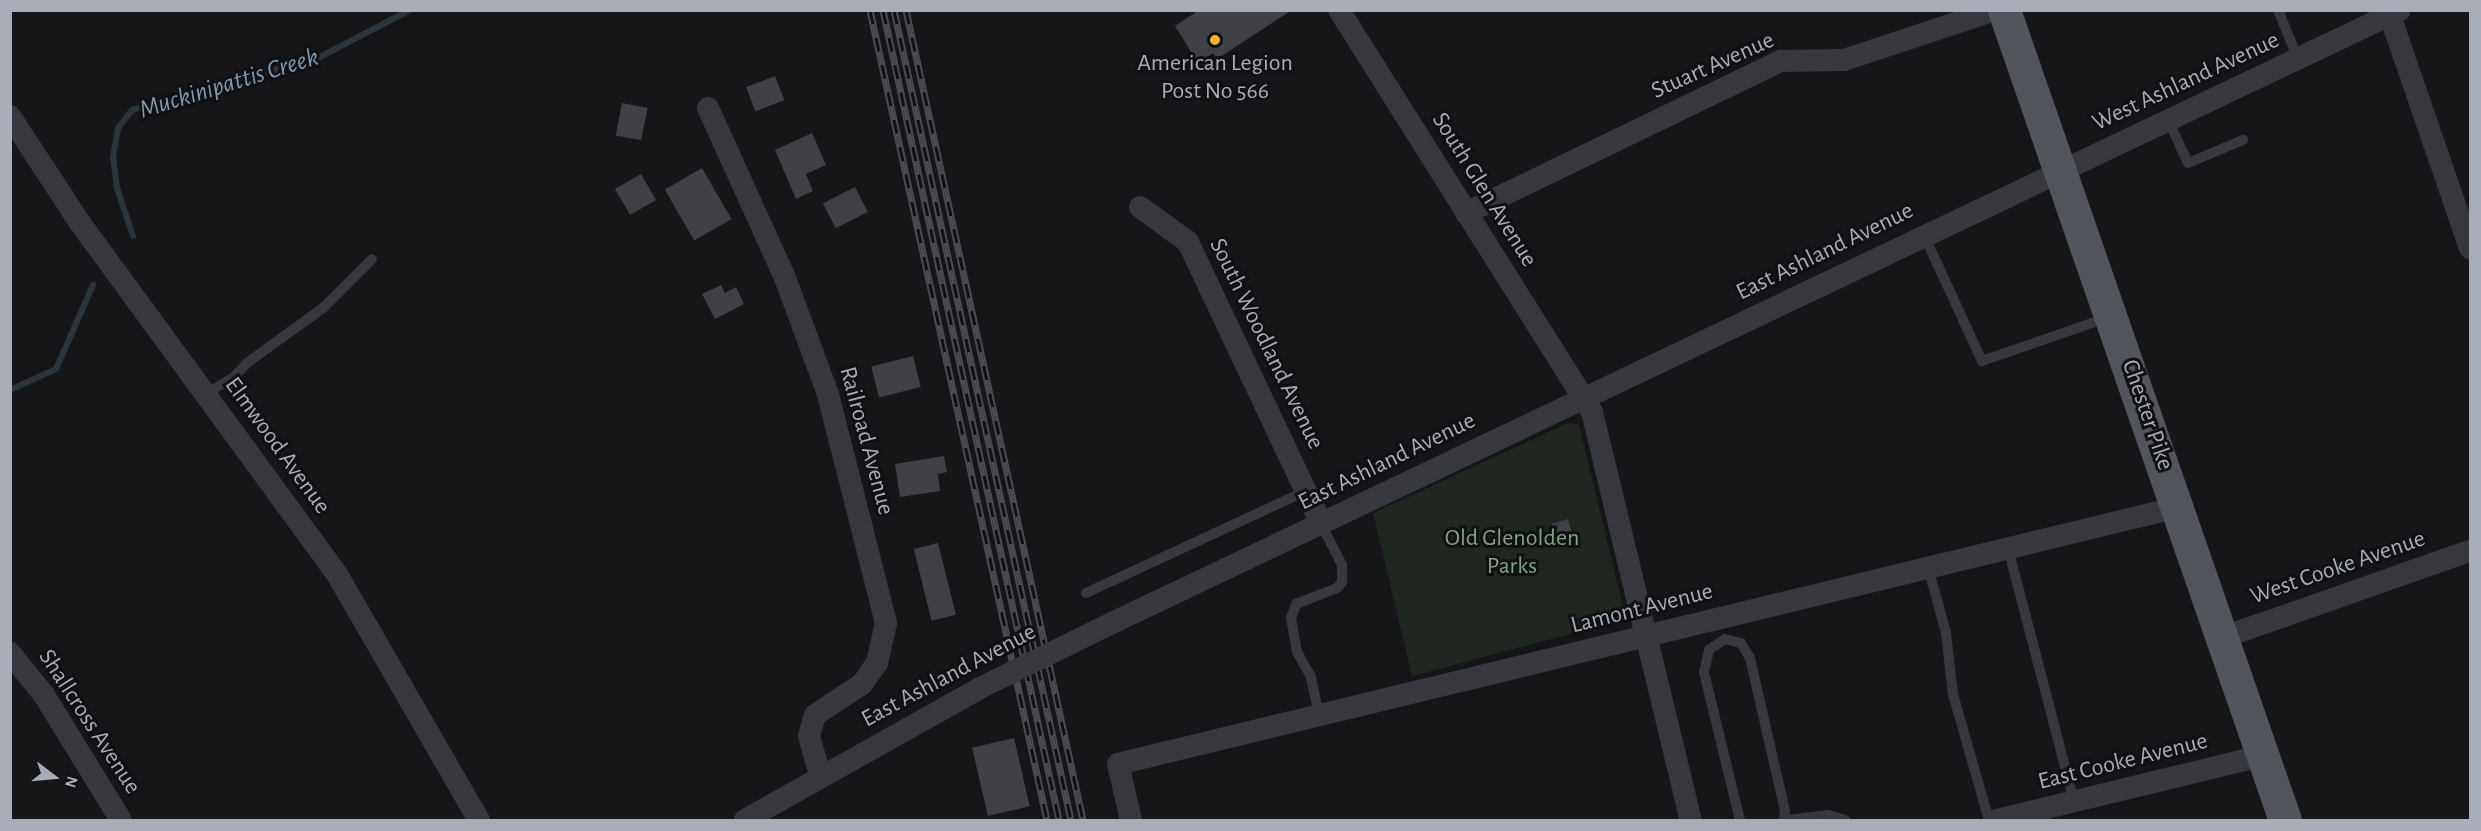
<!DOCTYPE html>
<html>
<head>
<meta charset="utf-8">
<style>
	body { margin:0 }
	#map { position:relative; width:2481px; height:831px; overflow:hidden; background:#161618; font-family:"Alegreya Sans",sans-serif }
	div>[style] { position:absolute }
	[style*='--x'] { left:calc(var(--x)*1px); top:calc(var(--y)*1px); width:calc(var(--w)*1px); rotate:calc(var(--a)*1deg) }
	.green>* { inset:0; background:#1e261f }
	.stream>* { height:6px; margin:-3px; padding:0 3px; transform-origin:3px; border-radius:3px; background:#2c353c }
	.building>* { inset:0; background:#404145; transform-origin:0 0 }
	.service>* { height:10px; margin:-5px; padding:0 5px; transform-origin:5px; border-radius:5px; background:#37383d }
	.minor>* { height:22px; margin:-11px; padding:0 11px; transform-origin:11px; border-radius:11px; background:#37383d }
	.primary>* { height:33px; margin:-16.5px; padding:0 16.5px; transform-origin:16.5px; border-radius:16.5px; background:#53555c }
	.rail>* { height:7px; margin-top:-3.5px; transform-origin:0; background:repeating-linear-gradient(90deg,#111113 0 14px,#4a4c52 0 28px); box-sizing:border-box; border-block:2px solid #4a4c52 }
	.minor-bridge>* { height:22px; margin:-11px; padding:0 11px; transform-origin:11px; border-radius:11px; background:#37383d }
	.dots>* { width:16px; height:16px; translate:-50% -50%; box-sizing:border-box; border:3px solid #111113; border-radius:50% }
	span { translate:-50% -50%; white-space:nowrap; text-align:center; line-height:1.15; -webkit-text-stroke:6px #111113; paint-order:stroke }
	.poi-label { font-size:24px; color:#a8adb8 }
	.street-label { font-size:24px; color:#a8adb8 }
	.park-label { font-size:24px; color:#7fa381 }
	.water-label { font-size:26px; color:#7f9bb3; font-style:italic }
	.frame { position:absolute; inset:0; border:12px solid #a8adb8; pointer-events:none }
	.north { position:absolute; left:24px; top:747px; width:60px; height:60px; -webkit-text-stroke:4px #111113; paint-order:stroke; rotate:106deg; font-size:16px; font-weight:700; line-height:24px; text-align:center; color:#a8adb8 }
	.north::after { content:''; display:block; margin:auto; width:21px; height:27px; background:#a8adb8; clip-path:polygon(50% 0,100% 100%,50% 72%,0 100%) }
</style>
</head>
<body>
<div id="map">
	<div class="green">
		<div style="clip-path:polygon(1568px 423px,1579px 425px,1626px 619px,1412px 676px,1373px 513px)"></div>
	</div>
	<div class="stream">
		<div style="--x:133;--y:236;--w:51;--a:-108.4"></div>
		<div style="--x:117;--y:188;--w:31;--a:-97"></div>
		<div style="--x:113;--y:157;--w:29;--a:-80"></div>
		<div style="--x:118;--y:128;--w:23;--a:-52"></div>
		<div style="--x:132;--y:110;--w:195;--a:-15.7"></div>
		<div style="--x:320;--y:57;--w:102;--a:-27.6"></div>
		<div style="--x:10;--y:390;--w:51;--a:-24.5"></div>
		<div style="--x:56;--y:369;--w:92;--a:-66.2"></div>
	</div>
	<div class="building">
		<div style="clip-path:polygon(1199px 10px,1292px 10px,1217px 59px,1213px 53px,1198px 63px,1175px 26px)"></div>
		<div style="left:775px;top:76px;width:26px;height:31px;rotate:69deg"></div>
		<div style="left:622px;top:103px;width:26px;height:33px;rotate:11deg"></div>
		<div style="clip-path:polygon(812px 133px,826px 165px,806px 174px,813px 191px,796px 199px,775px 150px)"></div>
		<div style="left:702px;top:168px;width:59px;height:43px;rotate:60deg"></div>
		<div style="left:641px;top:174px;width:30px;height:30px;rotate:60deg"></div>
		<div style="left:855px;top:187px;width:28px;height:36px;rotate:63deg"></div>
		<div style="clip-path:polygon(721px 285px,725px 293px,736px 287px,744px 304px,715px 319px,702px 294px)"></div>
		<div style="left:913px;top:356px;width:32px;height:43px;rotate:76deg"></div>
		<div style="clip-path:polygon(944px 456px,947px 472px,938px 474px,940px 491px,900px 497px,895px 464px)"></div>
		<div style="left:1568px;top:519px;width:18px;height:17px;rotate:74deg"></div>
		<div style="left:938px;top:543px;width:74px;height:25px;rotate:76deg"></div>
		<div style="left:1014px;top:738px;width:70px;height:43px;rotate:77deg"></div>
	</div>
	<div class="service">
		<div style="--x:2278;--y:10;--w:53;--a:67.8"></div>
		<div style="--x:2168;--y:120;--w:47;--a:65.1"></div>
		<div style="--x:2188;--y:163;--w:60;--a:-22.7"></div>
		<div style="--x:1924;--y:235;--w:139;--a:65.3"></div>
		<div style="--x:1982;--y:361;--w:131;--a:-19.1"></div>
		<div style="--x:205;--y:394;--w:34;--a:-30"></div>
		<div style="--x:234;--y:377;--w:19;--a:-47"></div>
		<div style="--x:247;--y:363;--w:94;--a:-35.9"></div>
		<div style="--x:323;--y:308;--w:69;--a:-45"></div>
		<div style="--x:2008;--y:548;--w:262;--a:75.4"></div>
		<div style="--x:1928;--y:567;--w:68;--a:74.7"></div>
		<div style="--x:1946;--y:633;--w:61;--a:83.5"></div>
		<div style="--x:1953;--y:694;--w:131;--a:74.1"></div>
		<div style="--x:1086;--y:593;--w:242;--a:-24.9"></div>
		<div style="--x:1319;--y:715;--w:39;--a:-102"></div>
		<div style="--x:1311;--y:677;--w:29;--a:-119"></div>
		<div style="--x:1297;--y:652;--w:35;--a:-100"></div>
		<div style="--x:1291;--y:618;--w:15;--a:-70"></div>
		<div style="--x:1296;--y:604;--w:44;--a:-21.3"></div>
		<div style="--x:1337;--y:588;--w:8;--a:-50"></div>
		<div style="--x:1342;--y:582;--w:17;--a:-90"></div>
		<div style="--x:1342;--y:565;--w:46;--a:-117.1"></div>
		<div style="--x:1740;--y:820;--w:152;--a:-103.7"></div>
		<div style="--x:1704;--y:672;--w:23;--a:-77"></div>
		<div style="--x:1709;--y:650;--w:19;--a:-35"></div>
		<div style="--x:1725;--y:639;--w:16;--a:14"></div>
		<div style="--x:1741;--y:643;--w:17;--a:59"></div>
		<div style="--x:1750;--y:658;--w:157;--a:77.1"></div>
		<div style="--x:1785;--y:811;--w:9;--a:96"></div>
		<div style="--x:1787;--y:820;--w:41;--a:-7"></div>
		<div style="--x:1828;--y:815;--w:18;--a:16"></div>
	</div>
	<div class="minor">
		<div style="--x:1339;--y:10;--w:475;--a:57.8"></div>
		<div style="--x:1592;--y:412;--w:420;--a:76.4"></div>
		<div style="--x:2388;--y:10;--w:252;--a:71"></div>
		<div style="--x:708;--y:108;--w:187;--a:65.6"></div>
		<div style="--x:785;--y:278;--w:124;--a:69.7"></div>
		<div style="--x:828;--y:394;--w:236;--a:75.8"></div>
		<div style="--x:886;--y:623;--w:41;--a:102.7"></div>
		<div style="--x:877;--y:663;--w:26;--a:126"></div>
		<div style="--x:862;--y:684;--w:56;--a:146.6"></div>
		<div style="--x:815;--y:715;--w:22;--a:106"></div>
		<div style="--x:809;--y:736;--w:41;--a:74.2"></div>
		<div style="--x:10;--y:116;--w:128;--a:56.8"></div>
		<div style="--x:80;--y:223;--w:437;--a:53.8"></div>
		<div style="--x:338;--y:576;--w:282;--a:60"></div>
		<div style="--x:1140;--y:207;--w:59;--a:36.1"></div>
		<div style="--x:1188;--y:242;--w:312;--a:64.7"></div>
		<div style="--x:1466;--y:213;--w:350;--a:-25.8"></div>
		<div style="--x:1781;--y:61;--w:63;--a:-0.9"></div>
		<div style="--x:1844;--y:60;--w:159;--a:-18.3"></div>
		<div style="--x:1112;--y:623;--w:1426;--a:-25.45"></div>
		<div style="--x:2224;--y:637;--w:261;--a:-19.3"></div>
		<div style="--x:10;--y:653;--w:54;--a:51"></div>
		<div style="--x:44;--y:695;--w:147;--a:58.4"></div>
		<div style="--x:745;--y:820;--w:267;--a:-29.3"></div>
		<div style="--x:1131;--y:820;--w:57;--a:-103.1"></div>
		<div style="--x:1118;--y:764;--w:1092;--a:-13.62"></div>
		<div style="--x:1997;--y:820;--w:273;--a:-13.6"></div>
	</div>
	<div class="primary">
		<div style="--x:2004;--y:10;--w:857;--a:70.87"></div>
	</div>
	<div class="rail">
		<div style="--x:870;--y:10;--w:829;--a:77.67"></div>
		<div style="--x:883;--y:10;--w:829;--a:77.74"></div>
		<div style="--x:894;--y:10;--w:829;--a:77.67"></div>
		<div style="--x:906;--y:10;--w:829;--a:77.67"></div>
	</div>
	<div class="minor-bridge">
		<div style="--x:978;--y:689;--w:149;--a:-26.2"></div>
	</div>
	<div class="dots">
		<div style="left:1215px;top:40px;background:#f2b134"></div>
	</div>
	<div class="poi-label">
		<span style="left:1215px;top:78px">American Legion<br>Post No 566</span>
	</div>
	<div class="street-label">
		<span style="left:1713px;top:66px;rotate:-24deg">Stuart Avenue</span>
		<span style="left:2186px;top:82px;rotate:-25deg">West Ashland Avenue</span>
		<span style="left:1484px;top:190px;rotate:58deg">South Glen Avenue</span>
		<span style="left:1825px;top:252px;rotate:-26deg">East Ashland Avenue</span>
		<span style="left:1266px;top:344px;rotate:64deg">South Woodland Avenue</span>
		<span style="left:2147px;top:415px;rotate:71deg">Chester Pike</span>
		<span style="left:866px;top:441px;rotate:75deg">Railroad Avenue</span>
		<span style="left:277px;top:446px;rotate:54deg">Elmwood Avenue</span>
		<span style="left:1387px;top:462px;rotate:-26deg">East Ashland Avenue</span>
		<span style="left:2338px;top:568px;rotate:-19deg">West Cooke Avenue</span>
		<span style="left:1642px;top:609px;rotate:-14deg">Lamont Avenue</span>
		<span style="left:949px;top:676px;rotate:-28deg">East Ashland Avenue</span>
		<span style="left:89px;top:722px;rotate:57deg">Shallcross Avenue</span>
		<span style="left:2123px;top:762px;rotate:-14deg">East Cooke Avenue</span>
	</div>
	<div class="park-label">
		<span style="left:1512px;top:553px">Old Glenolden<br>Parks</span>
	</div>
	<div class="water-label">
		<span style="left:229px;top:84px;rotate:-17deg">Muckinipattis Creek</span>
	</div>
	<div class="frame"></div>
	<div class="north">N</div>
</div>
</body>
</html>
